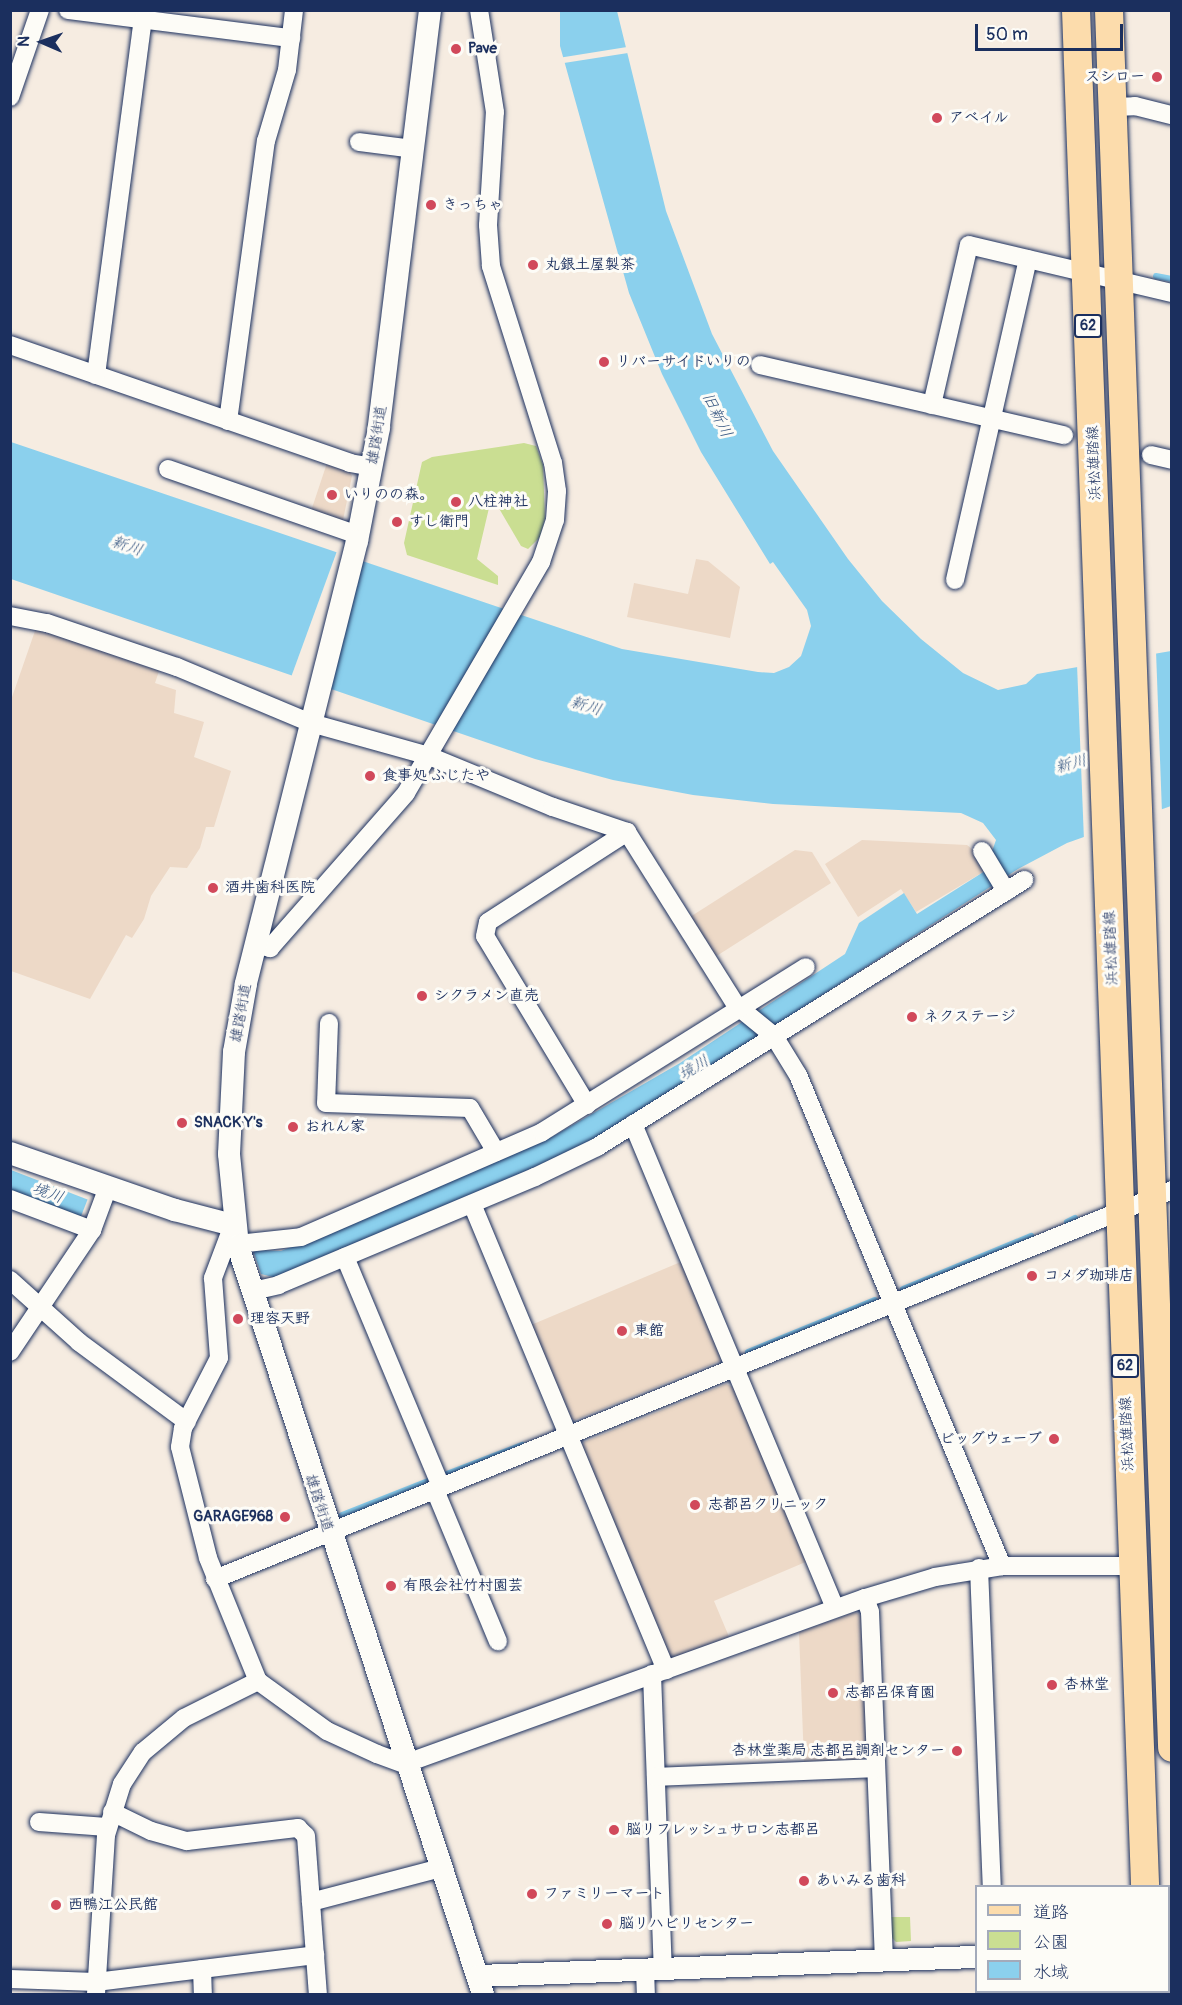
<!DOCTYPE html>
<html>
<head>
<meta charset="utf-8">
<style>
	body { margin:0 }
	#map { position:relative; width:1182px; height:2005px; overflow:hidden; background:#f6ece1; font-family:Pangolin,"Klee One",sans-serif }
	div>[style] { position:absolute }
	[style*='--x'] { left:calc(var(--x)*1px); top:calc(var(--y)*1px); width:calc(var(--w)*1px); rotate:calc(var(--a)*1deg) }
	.built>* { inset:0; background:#edd9c7 }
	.green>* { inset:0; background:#cade92 }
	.water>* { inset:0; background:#8bd0ed; transform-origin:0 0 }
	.pier>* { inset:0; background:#f6ece1; transform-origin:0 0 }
	.stream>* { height:6px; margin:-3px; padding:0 3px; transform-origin:3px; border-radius:3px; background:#8bd0ed }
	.roads { filter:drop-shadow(0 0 2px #1b2f5e) drop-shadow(0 0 2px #1b2f5e) }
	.minor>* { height:18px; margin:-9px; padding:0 9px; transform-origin:9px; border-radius:9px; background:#fdfcf7 }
	.tertiary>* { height:22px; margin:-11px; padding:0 11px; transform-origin:11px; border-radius:11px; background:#fdfcf7 }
	.primary>* { height:28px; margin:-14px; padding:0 14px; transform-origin:14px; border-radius:14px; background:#fcdcac }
	.dots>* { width:16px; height:16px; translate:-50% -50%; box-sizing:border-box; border:3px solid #fdfcf7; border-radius:50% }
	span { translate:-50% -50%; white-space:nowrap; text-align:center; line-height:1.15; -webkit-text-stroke:6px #fdfcf7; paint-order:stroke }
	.shield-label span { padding:2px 4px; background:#fdfcf7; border:2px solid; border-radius:4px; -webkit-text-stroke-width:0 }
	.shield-label { font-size:14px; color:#1b2f5e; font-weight:700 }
	.poi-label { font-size:15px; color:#1b2f5e; font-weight:700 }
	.left { translate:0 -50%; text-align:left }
	.right { translate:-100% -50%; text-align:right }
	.street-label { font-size:15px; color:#1b2f5e }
	.water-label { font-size:16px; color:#375782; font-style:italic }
	.frame { position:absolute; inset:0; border:12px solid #1b2f5e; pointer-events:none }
	.legend { position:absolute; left:975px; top:1885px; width:195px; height:108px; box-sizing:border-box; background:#fdfcf7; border:2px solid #a3aaba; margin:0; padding:8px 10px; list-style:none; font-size:18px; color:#1b2f5e }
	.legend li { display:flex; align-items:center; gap:12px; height:30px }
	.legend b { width:30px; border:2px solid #a3aaba }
	.north { position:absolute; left:12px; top:12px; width:60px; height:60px; -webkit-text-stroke:4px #fdfcf7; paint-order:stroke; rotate:272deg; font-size:16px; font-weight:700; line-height:24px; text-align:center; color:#1b2f5e }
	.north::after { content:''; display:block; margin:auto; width:21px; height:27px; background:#1b2f5e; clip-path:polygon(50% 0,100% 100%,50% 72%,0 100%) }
	.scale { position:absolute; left:975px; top:24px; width:148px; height:27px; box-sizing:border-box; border:3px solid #1b2f5e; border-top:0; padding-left:8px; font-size:18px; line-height:21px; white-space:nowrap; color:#1b2f5e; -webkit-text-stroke:4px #fdfcf7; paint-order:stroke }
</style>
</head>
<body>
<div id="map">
	<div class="built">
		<div style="clip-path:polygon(327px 463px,349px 470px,352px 476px,342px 525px,310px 514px)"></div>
		<div style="clip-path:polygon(696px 559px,708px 561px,740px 587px,730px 638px,627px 617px,634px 583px,688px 594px)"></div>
		<div style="clip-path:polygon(36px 628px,159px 671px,155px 683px,176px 690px,174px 713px,204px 722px,194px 757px,231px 771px,214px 827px,206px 827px,200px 848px,187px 868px,170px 867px,151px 896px,144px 919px,132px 938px,126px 935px,90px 999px,11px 971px,11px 700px)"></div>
		<div style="clip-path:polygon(862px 840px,967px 845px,978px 854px,985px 871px,916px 912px,901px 889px,858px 917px,825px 864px)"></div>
		<div style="clip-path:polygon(795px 850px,812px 852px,831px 883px,715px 957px,690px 917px)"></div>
		<div style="clip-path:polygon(683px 1261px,722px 1355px,720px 1361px,575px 1420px,569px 1418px,531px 1325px)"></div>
		<div style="clip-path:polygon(726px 1384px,736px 1388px,808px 1561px,714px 1601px,730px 1639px,670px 1660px,582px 1448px,584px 1442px)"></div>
		<div style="clip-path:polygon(855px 1612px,861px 1616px,867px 1753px,861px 1760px,804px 1762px,799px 1632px)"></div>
	</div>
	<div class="green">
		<div style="clip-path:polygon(524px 443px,536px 446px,543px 465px,545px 518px,540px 537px,528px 549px,521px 546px,497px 505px,489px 508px,477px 559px,498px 576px,498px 585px,407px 555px,404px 543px,422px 462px,432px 457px)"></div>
		<div style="clip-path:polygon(891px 1917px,910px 1917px,911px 1941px,896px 1942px,892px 1938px)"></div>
	</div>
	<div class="water">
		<div style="clip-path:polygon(560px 11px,617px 11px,666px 211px,712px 334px,773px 451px,848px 559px,882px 601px,921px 639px,963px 673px,998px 690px,1026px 684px,1037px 674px,1171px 651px,1171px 806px,1067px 843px,1018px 869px,594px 1142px,286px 1276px,273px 1277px,261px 1274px,253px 1250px,281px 1251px,552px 1137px,680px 1063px,845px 954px,859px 923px,904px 893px,917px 914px,985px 871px,996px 840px,983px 823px,961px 813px,773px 804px,693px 795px,613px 780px,535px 759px,11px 579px,11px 442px,622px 649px,758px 672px,774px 673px,789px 667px,801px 656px,811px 626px,807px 610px,773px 562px,770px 564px,701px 452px,662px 374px,629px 293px,560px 46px)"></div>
		<div style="left:11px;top:1170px;width:82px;height:19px;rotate:21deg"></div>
	</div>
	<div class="pier">
		<div style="left:627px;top:47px;width:6px;height:68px;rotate:81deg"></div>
		<div style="left:337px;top:551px;width:27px;height:136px;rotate:20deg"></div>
		<div style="clip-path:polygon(1156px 651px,1162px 813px,1084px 840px,1077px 664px)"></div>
	</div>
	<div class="stream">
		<div style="--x:1156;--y:276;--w:16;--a:11"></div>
		<div style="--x:1067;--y:1222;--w:9;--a:-27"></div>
		<div style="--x:903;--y:1289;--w:139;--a:-22.5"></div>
		<div style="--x:748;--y:1352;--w:137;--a:-22.3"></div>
		<div style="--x:444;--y:1475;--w:84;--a:-21"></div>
		<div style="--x:342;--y:1515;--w:98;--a:-21.6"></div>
	</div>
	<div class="roads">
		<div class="minor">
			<div style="--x:68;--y:10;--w:225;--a:7.2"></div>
			<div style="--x:10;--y:97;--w:92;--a:-71"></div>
			<div style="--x:1112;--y:107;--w:23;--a:-2"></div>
			<div style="--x:1135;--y:106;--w:38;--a:14"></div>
			<div style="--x:359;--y:142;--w:55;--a:7.3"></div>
			<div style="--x:10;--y:345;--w:360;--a:19.1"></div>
			<div style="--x:350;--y:463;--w:22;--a:10"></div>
			<div style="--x:760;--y:365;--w:312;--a:13"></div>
			<div style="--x:96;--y:375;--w:358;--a:-82.5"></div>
			<div style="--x:932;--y:405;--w:164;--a:-77"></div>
			<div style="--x:969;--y:245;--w:209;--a:13.3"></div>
			<div style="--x:228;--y:421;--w:283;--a:-82.3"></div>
			<div style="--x:266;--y:141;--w:74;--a:-73.5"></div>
			<div style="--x:287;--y:70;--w:60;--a:-83.3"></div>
			<div style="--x:1151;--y:455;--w:22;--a:13"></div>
			<div style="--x:168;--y:469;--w:201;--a:19.2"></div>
			<div style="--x:955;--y:580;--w:329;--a:-77.2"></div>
			<div style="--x:10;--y:616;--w:38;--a:11"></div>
			<div style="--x:47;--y:623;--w:137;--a:18.7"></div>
			<div style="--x:177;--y:667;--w:145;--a:22.7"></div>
			<div style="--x:311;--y:723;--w:123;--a:15.6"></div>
			<div style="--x:429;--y:756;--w:134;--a:22.4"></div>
			<div style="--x:553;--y:807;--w:78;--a:18.7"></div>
			<div style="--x:627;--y:832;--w:204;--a:57.8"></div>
			<div style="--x:736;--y:1005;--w:49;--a:39.2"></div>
			<div style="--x:774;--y:1036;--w:46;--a:58.4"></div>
			<div style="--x:798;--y:1075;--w:532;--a:67.44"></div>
			<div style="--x:982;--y:851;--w:47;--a:59"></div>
			<div style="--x:256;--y:944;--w:15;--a:16"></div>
			<div style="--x:270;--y:948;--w:206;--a:-48.7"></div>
			<div style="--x:406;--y:793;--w:268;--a:-59.7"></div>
			<div style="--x:541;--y:562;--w:44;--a:-71.6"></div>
			<div style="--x:555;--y:520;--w:29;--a:-86"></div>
			<div style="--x:557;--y:491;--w:28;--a:-98"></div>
			<div style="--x:553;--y:463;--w:207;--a:-107.5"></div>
			<div style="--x:491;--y:266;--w:41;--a:-94.2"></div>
			<div style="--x:488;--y:225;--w:113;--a:-86.5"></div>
			<div style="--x:495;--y:112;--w:103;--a:-98.9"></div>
			<div style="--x:329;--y:1023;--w:80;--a:92.1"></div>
			<div style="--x:326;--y:1103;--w:144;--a:2"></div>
			<div style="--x:470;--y:1108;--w:51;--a:59.4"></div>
			<div style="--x:587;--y:1105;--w:197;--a:-121.1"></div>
			<div style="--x:485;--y:936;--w:14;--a:-78"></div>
			<div style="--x:488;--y:922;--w:166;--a:-32.9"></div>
			<div style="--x:633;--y:1124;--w:524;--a:67.35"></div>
			<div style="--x:10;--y:1199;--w:88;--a:20.7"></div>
			<div style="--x:472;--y:1204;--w:505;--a:67.4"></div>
			<div style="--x:233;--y:1225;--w:57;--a:110.7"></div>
			<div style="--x:213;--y:1278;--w:80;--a:85.7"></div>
			<div style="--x:219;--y:1358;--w:79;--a:117.2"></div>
			<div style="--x:183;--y:1428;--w:19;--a:99"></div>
			<div style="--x:180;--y:1447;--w:114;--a:75.8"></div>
			<div style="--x:208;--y:1558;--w:133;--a:67.9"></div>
			<div style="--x:258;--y:1681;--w:85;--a:35.9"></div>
			<div style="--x:327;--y:1731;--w:55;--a:24.7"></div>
			<div style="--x:377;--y:1754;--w:29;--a:20"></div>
			<div style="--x:404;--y:1764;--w:490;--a:-19.8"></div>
			<div style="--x:865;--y:1598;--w:73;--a:-16.7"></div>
			<div style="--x:935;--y:1577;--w:68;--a:-9.3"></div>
			<div style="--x:1002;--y:1566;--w:131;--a:0"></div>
			<div style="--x:238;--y:1244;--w:63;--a:-6.3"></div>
			<div style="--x:301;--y:1237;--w:263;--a:-23.5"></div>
			<div style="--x:542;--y:1132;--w:311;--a:-32"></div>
			<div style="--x:345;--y:1257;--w:249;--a:67.3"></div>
			<div style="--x:10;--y:1280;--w:93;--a:41.9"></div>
			<div style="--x:79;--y:1342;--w:134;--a:36.5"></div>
			<div style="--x:253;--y:1291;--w:26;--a:-13"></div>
			<div style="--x:278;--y:1285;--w:279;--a:-22.8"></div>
			<div style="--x:535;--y:1177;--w:69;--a:-25.8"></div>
			<div style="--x:597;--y:1147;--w:504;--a:-32.02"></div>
			<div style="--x:10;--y:1352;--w:147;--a:-56.1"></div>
			<div style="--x:92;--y:1230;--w:46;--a:-69.6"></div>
			<div style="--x:435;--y:1490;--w:164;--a:67.4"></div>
			<div style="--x:979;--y:1568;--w:318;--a:87.7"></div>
			<div style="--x:215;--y:1579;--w:1033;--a:-22.12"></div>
			<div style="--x:865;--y:1598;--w:15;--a:70"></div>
			<div style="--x:870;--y:1612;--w:349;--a:87.7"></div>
			<div style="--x:652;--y:1674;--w:295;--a:87.9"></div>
			<div style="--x:656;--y:1777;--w:220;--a:-2.3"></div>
			<div style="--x:112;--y:1812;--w:43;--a:26"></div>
			<div style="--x:151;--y:1831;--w:37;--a:16"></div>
			<div style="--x:187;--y:1841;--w:112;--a:-6.7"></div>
			<div style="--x:298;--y:1828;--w:11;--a:45"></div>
			<div style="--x:306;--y:1836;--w:158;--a:85.7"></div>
			<div style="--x:39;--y:1822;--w:68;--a:4.2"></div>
			<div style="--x:311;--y:1902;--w:134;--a:-14.7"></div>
			<div style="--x:1168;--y:1950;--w:4;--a:0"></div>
			<div style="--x:202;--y:1969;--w:25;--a:88"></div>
			<div style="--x:645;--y:1969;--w:25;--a:88"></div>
			<div style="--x:10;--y:1979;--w:86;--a:2"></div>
			<div style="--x:96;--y:1982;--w:221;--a:-7"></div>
			<div style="--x:996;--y:1992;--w:2;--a:90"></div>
			<div style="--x:96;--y:1994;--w:159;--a:-86.4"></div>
			<div style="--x:106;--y:1835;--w:53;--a:-72.6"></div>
			<div style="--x:122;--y:1784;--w:38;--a:-57"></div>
			<div style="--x:143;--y:1752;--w:53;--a:-39.7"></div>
			<div style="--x:184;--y:1718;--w:83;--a:-26.6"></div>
		</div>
		<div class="tertiary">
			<div style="--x:430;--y:10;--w:421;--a:97"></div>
			<div style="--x:379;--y:428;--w:115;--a:101"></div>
			<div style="--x:357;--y:541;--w:457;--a:104.1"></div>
			<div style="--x:246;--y:984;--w:69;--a:100"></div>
			<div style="--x:234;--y:1052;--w:102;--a:92.8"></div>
			<div style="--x:229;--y:1154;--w:92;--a:84.4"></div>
			<div style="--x:238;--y:1246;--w:787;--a:71.86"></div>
			<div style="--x:10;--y:1153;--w:175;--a:19.1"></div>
			<div style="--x:175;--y:1210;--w:60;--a:14.5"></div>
			<div style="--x:479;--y:1976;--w:497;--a:-2.2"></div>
		</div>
		<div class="primary">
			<div style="--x:1076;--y:10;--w:1877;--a:87.89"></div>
			<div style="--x:1109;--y:10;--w:1739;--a:87.92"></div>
			<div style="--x:1150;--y:1992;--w:2;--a:90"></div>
		</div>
	</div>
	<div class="dots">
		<div style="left:456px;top:49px;background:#d1495b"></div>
		<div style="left:1157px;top:77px;background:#d1495b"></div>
		<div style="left:937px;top:118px;background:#d1495b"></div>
		<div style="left:431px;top:205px;background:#d1495b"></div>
		<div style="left:533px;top:265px;background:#d1495b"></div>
		<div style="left:604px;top:362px;background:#d1495b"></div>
		<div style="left:332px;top:495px;background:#d1495b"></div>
		<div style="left:456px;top:502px;background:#d1495b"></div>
		<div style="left:397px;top:522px;background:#d1495b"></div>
		<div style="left:370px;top:776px;background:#d1495b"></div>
		<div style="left:213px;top:888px;background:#d1495b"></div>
		<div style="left:422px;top:996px;background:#d1495b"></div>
		<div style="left:912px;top:1017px;background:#d1495b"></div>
		<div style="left:182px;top:1123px;background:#d1495b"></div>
		<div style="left:293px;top:1127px;background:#d1495b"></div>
		<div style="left:1032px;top:1276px;background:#d1495b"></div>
		<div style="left:238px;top:1319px;background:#d1495b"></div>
		<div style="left:622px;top:1331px;background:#d1495b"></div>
		<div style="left:1054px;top:1439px;background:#d1495b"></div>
		<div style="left:695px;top:1505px;background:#d1495b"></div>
		<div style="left:285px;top:1517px;background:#d1495b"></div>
		<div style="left:391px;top:1586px;background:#d1495b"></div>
		<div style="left:1052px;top:1685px;background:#d1495b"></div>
		<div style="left:833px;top:1693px;background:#d1495b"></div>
		<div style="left:957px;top:1751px;background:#d1495b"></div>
		<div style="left:614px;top:1830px;background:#d1495b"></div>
		<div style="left:804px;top:1881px;background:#d1495b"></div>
		<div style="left:532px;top:1894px;background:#d1495b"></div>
		<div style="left:56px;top:1905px;background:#d1495b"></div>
		<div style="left:607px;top:1924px;background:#d1495b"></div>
	</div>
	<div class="shield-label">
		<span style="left:1088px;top:326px">62</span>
		<span style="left:1125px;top:1366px">62</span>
	</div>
	<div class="poi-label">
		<span class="left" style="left:468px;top:49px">Pave</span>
		<span class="right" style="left:1145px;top:77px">スシロー</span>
		<span class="left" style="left:949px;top:118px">アベイル</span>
		<span class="left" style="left:443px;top:205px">きっちゃ</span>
		<span class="left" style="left:545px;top:265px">丸銀土屋製茶</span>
		<span class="left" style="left:616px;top:362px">リバーサイドいりの</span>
		<span class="left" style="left:344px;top:495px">いりのの森。</span>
		<span class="left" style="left:468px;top:502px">八柱神社</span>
		<span class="left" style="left:409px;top:522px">すし衛門</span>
		<span class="left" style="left:382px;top:776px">食事処 ふじたや</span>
		<span class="left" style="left:225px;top:888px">酒井歯科医院</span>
		<span class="left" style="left:434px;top:996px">シクラメン直売</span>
		<span class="left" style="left:924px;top:1017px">ネクステージ</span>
		<span class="left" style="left:194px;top:1123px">SNACK Y's</span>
		<span class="left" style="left:305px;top:1127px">おれん家</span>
		<span class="left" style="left:1044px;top:1276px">コメダ珈琲店</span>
		<span class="left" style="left:250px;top:1319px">理容天野</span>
		<span class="left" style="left:634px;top:1331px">東館</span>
		<span class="right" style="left:1042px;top:1439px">ビッグウェーブ</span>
		<span class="left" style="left:708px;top:1505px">志都呂クリニック</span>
		<span class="right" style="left:273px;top:1517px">GARAGE968</span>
		<span class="left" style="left:403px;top:1586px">有限会社竹村園芸</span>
		<span class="left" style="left:1064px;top:1685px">杏林堂</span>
		<span class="left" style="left:845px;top:1693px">志都呂保育園</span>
		<span class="right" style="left:945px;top:1751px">杏林堂薬局 志都呂調剤センター</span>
		<span class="left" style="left:626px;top:1830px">脳リフレッシュサロン志都呂</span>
		<span class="left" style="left:816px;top:1881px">あいみる歯科</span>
		<span class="left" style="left:544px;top:1894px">ファミリーマート</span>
		<span class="left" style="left:68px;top:1905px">西鴨江公民館</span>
		<span class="left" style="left:619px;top:1924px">脳リハビリセンター</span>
	</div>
	<div class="street-label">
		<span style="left:377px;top:435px;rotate:-81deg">雄踏街道</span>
		<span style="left:1094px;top:463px;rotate:-92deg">浜松雄踏線</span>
		<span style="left:1111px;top:948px;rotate:-92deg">浜松雄踏線</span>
		<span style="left:241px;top:1013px;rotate:-80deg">雄踏街道</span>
		<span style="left:1127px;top:1434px;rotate:-92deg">浜松雄踏線</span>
		<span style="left:319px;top:1503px;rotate:72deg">雄踏街道</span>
	</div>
	<div class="water-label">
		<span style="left:717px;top:415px;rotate:64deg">旧新川</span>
		<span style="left:127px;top:546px;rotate:19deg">新川</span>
		<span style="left:586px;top:706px;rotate:17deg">新川</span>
		<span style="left:1071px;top:764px;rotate:-15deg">新川</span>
		<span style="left:694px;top:1068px;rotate:-32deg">境川</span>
		<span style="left:48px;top:1193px;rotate:20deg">境川</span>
	</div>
	<div class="frame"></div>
	<ul class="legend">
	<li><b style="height:8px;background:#fcdcac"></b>道路</li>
	<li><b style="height:16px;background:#cade92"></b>公園</li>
	<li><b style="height:16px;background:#8bd0ed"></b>水域</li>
	</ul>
	<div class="north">N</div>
	<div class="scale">50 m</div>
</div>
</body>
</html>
